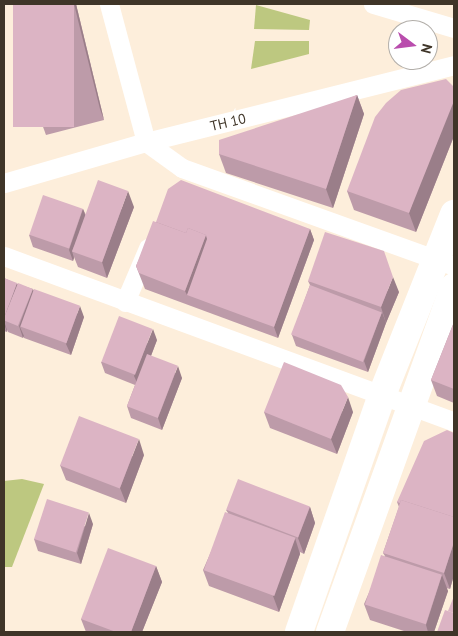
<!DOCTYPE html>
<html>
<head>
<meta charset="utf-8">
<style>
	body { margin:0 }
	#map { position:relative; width:458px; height:636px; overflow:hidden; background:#fdeedb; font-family:"PT Sans",sans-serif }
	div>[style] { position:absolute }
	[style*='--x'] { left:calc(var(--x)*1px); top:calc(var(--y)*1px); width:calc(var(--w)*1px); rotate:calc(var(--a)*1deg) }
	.green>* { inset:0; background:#bdc880 }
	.street>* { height:19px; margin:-9.5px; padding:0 9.5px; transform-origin:9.5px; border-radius:9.5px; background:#fff }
	.highway>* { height:28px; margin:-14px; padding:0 14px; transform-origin:14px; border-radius:14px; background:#fff }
	.wall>* { inset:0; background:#bd9ba9 }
	.shaded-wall>* { inset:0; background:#9a7e89 }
	.building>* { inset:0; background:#dcb4c4; transform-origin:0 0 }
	span { translate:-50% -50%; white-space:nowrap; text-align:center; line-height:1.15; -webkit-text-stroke:5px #fff; paint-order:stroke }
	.street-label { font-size:14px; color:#3f3528 }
	.frame { position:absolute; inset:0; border:5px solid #3f3528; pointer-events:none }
	.north { position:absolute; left:388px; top:20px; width:50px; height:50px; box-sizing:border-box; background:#fff; border:1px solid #b2aea9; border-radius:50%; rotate:105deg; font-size:14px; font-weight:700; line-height:20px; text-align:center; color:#3f3528 }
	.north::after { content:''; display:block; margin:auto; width:18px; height:22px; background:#b94dad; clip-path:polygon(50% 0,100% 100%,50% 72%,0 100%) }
</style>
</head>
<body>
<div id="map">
	<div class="green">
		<div style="clip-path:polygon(256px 5px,310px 20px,309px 30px,254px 29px)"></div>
		<div style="clip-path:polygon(255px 41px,309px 41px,309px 54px,251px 69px)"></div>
		<div style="clip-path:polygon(22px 479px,44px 484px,12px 567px,4px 567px,4px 481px)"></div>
	</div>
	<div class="street">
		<div style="--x:109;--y:4;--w:143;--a:75"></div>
		<div style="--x:146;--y:142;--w:44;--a:35.8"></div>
		<div style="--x:182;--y:168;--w:289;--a:19.8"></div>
		<div style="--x:373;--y:4;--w:84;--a:16.5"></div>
		<div style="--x:4;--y:183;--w:148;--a:-16.1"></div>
		<div style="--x:146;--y:142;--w:317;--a:-14"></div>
		<div style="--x:4;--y:256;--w:480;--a:20.2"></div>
		<div style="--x:125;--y:302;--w:59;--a:-66.9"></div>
	</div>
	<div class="highway">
		<div style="--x:299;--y:632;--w:251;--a:-70.7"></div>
		<div style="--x:382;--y:395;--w:195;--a:-68.3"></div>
		<div style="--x:330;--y:632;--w:367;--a:-70.2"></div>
	</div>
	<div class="wall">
		<div style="clip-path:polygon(13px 4px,76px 4px,104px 120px,46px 135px,42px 124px)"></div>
		<div style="clip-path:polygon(453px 86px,454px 90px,454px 136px,416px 232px,354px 210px,347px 191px)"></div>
		<div style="clip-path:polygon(357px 95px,364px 114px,333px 208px,226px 173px,219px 154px)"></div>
		<div style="clip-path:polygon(134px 207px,107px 278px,78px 267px,74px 257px,73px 261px,33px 247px,29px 235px,83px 209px,86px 215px)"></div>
		<div style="clip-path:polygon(156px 222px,310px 229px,314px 240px,278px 338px,145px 289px,136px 266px)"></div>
		<div style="clip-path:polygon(4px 278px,17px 284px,33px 289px,33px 290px,84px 317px,71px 355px,24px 338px,24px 336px,23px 338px,8px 332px,7px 330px,7px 332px,4px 331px)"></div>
		<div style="clip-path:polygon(308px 281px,399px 292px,386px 323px,368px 372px,296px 346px,292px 335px,310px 285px)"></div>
		<div style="clip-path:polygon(454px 322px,454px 403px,437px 396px,431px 380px)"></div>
		<div style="clip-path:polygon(157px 340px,151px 356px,182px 378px,162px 430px,131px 418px,127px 406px,135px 385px,105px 373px,101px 362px)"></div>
		<div style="clip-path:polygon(264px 412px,353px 412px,337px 454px,270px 428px)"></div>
		<div style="clip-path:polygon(454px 433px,454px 575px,450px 589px,446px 588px,448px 591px,434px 632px,407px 632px,370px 620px,364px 604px,385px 556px,383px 553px,399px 507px,397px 502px)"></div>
		<div style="clip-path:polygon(144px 455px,126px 503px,66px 480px,60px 465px)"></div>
		<div style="clip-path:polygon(310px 507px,315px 523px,304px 554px,300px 552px,300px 554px,279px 612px,209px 586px,203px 570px,228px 513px,226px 510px)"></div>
		<div style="clip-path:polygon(93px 524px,81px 564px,38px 551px,34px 539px)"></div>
		<div style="clip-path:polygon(156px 566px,162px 582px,142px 632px,86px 632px,81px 619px)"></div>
	</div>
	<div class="shaded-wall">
		<div style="clip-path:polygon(74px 4px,76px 4px,104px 120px,100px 109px)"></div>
		<div style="clip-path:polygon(453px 86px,454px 90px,454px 136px,416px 232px,409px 213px)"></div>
		<div style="clip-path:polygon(357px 95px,364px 114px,333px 208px,326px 189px)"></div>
		<div style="clip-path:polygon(128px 191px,134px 207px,107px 278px,102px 262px)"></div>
		<div style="clip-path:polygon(83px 209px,87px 220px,72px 251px,74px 258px,73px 261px,69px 250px)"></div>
		<div style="clip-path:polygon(310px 229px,314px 240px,278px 338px,274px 327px)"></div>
		<div style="clip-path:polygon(206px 235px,211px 250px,187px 295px,185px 291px)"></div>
		<div style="clip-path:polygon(393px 277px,399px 292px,386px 323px,381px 307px)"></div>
		<div style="clip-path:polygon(17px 283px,21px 294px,4px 321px,7px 330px,7px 332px,4px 323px,4px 318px)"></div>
		<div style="clip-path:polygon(33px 289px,37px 300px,20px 327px,24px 336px,23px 338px,19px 326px)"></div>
		<div style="clip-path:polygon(80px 306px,84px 317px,71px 355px,66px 344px)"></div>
		<div style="clip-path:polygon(382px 312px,386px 323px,368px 372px,364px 361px)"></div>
		<div style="clip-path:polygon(153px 329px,157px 340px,139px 387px,134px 376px)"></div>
		<div style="clip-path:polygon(178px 366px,182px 378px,162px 430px,158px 418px)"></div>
		<div style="clip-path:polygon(348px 397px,353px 412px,337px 454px,331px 439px)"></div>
		<div style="clip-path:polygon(139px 439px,144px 455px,126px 503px,120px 488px)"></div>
		<div style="clip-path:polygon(310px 507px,315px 523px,304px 554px,298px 538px)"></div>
		<div style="clip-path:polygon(89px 513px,93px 524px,81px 564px,77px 553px)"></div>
		<div style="clip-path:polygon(295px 538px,300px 554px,279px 612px,273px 596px)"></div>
		<div style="clip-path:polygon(454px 542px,454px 575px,450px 589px,444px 573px)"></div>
		<div style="clip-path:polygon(156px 566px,162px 582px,142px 632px,131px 632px)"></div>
		<div style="clip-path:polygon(442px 575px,448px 591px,434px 632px,428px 632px,426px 625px)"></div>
	</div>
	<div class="building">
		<div style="left:13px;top:4px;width:61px;height:123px"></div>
		<div style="clip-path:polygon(446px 79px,453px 86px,454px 101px,409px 213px,347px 191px,375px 117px,386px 103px,401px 90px)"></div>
		<div style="clip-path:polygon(357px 95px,326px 189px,219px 154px,219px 140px)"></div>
		<div style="left:98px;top:180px;width:32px;height:76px;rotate:20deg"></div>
		<div style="clip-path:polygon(181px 180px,310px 229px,274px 327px,187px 295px,207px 239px,206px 235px,188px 228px,186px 233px,156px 222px,168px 189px)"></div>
		<div style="left:43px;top:195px;width:42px;height:42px;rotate:19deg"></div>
		<div style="clip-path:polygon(153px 221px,186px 233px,188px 228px,206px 235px,185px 291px,139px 273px,136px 266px)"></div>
		<div style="clip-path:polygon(325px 232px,384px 251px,393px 277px,381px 307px,308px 281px)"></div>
		<div style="clip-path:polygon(4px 278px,17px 283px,4px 318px)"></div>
		<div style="left:18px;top:283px;width:16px;height:40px;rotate:22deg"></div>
		<div style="left:310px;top:285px;width:77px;height:53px;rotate:21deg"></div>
		<div style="left:34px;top:289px;width:49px;height:40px;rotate:20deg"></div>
		<div style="left:119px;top:316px;width:36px;height:49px;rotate:21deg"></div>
		<div style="clip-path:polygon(454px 322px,454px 389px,431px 380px)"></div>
		<div style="left:147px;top:354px;width:33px;height:56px;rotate:21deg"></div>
		<div style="clip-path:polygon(284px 362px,341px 385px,348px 397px,331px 439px,264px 412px)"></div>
		<div style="left:79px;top:416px;width:64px;height:53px;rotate:21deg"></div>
		<div style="clip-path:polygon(447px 430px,454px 433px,454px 503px,453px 508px,454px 508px,454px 517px,401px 500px,400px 503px,397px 502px,424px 441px)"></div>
		<div style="left:238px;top:479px;width:77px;height:33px;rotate:21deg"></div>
		<div style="left:47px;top:499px;width:44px;height:42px;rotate:18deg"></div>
		<div style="clip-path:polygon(401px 500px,454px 517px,454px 542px,444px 573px,383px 553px)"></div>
		<div style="left:225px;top:512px;width:75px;height:62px;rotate:20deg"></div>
		<div style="clip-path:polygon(108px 548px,156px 566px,131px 632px,116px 632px,81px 619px)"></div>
		<div style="left:381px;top:555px;width:64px;height:52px;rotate:18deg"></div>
		<div style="clip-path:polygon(454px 596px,454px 613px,448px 611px)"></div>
		<div style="clip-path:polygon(445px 610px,454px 613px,454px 632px,437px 632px)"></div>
	</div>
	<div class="street-label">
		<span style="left:228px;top:122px;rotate:-13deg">TH 10</span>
	</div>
	<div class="frame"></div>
	<div class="north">N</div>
</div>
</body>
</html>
